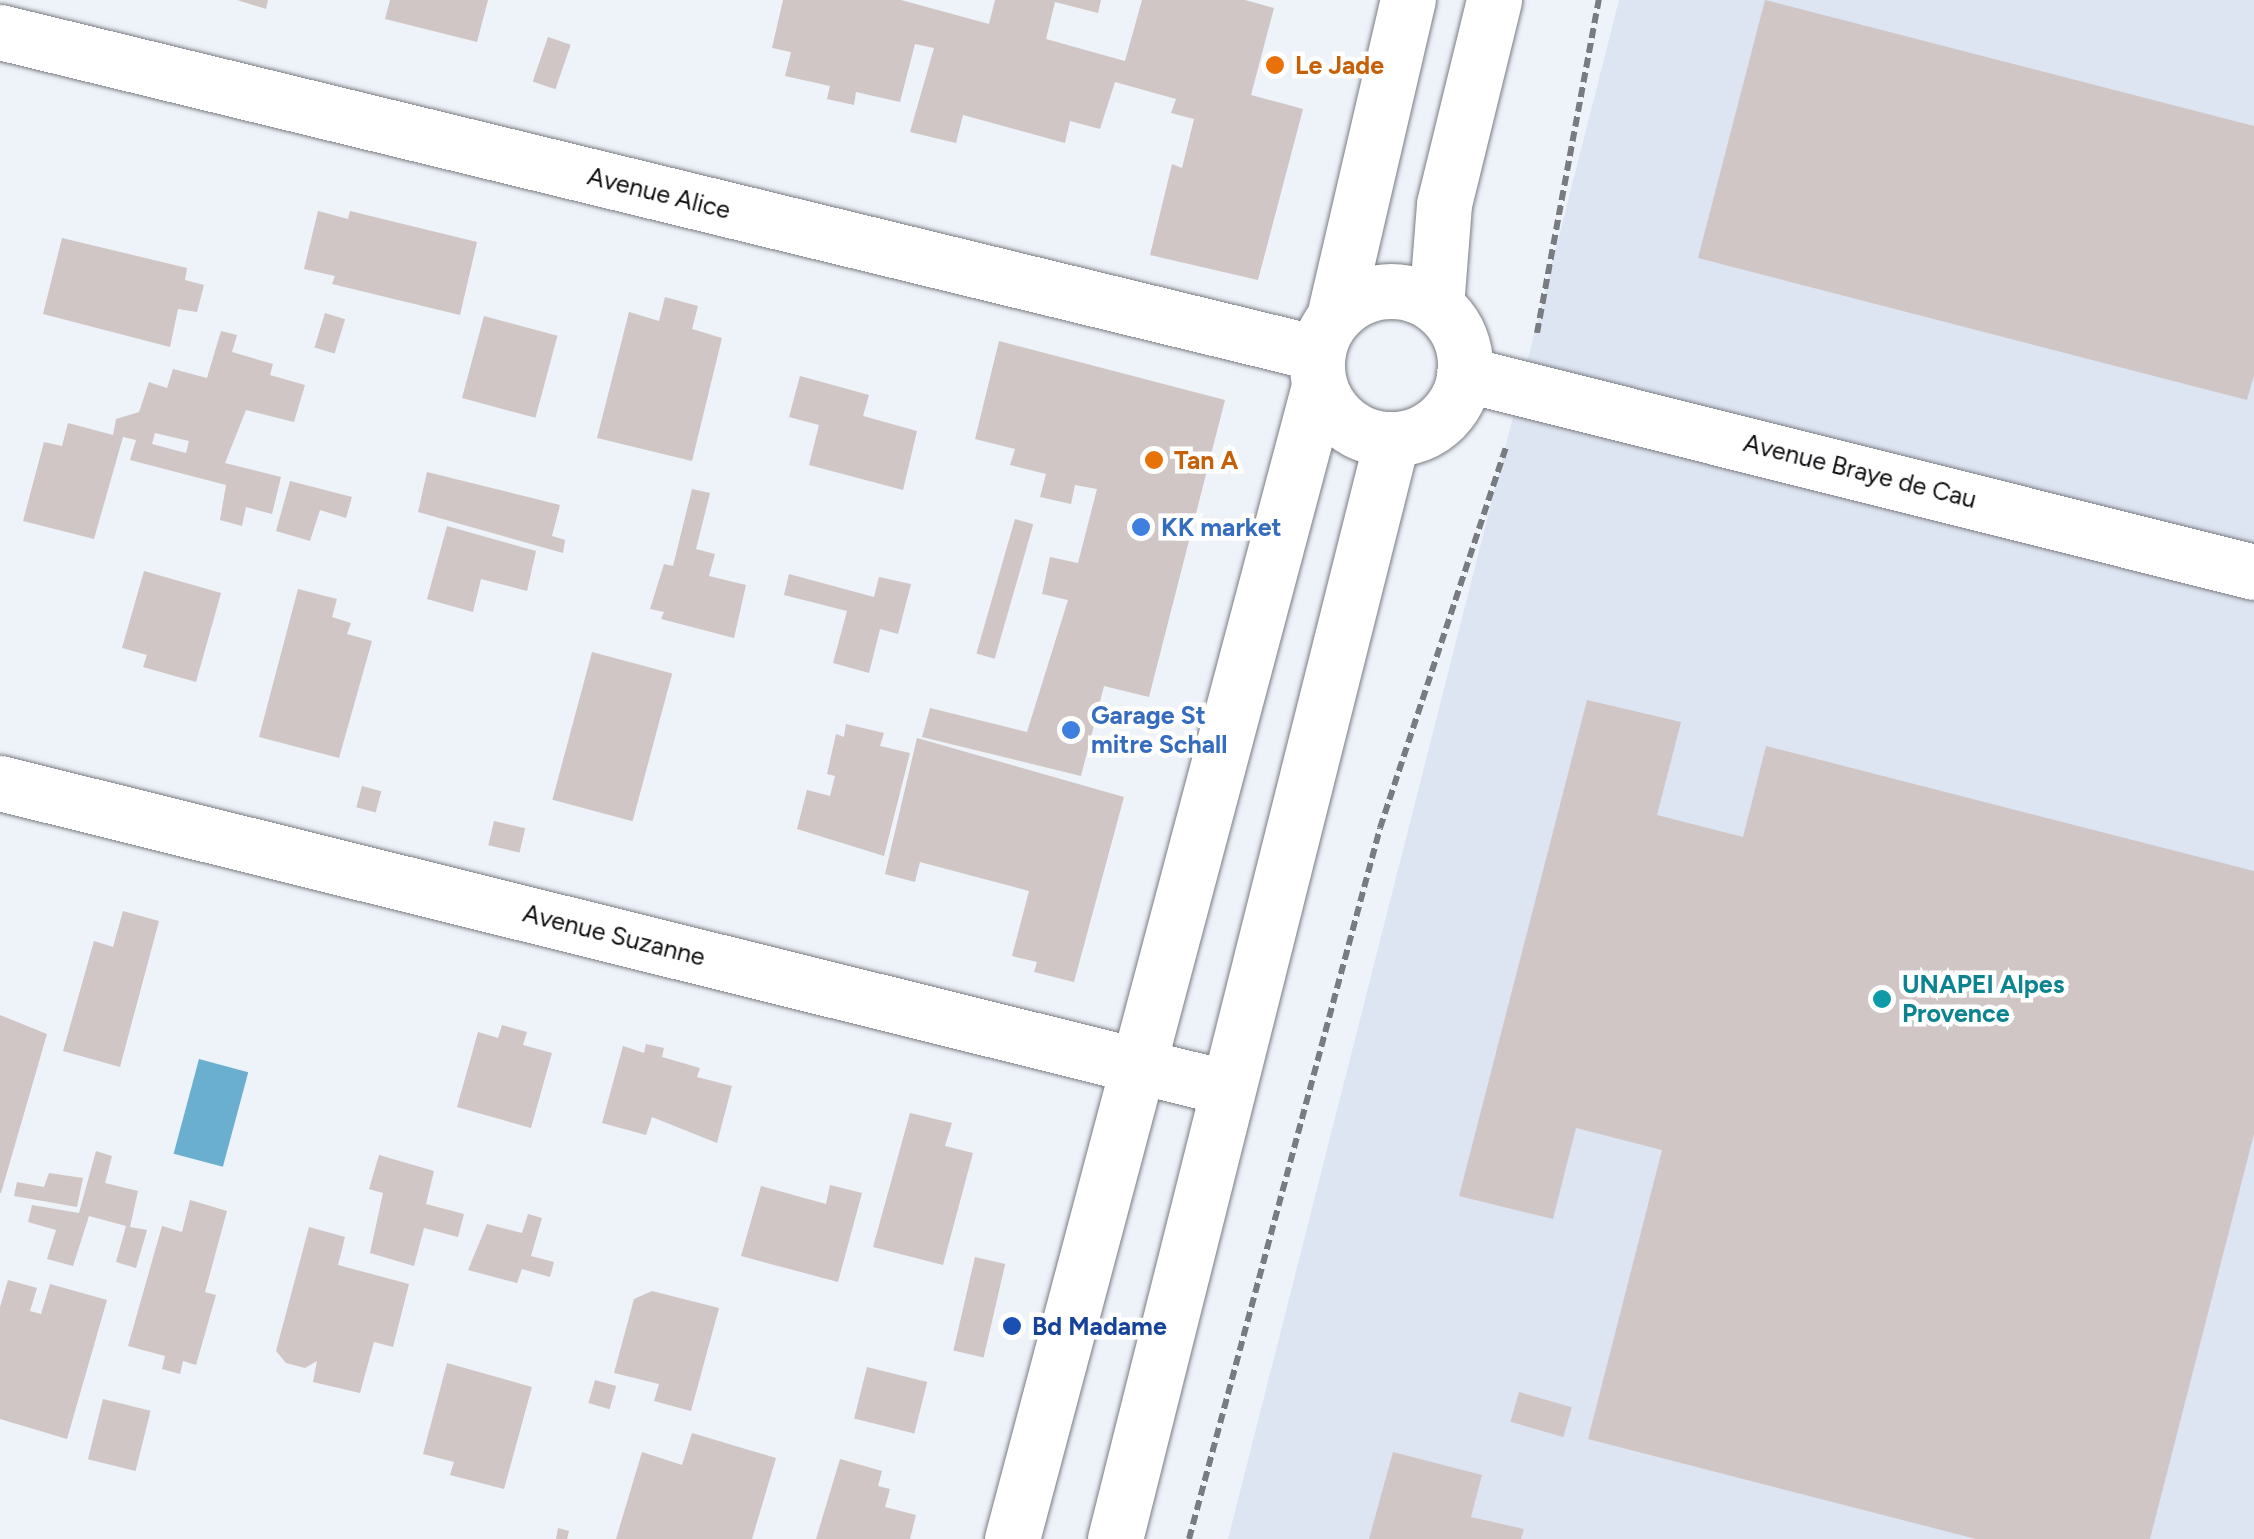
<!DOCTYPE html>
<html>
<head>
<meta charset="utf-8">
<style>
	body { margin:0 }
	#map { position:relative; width:2254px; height:1539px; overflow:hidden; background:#eef2f9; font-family:Figtree,sans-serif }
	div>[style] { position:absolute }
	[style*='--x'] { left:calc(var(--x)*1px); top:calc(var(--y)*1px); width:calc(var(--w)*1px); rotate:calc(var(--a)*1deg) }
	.built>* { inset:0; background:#dee5f2 }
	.water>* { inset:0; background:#6bafd0; transform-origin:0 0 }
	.building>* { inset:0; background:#cfc6c5; transform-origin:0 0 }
	.path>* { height:6px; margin-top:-3px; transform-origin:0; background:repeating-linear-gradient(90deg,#787b7f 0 10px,transparent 0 15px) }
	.roads { filter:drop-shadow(0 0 2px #7a7d83) drop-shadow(0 0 2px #7a7d83) }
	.minor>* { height:55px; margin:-27.5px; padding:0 27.5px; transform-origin:27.5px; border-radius:27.5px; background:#fff }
	.secondary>* { height:55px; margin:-27.5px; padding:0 27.5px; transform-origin:27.5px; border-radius:27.5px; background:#fff }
	.secondary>.ring { margin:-27.5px; padding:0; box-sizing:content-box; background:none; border:55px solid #fff; border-radius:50% }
	.dots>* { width:28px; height:28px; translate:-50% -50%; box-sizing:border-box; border:5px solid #fff; border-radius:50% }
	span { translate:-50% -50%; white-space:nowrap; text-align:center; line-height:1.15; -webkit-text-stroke:9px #fff; paint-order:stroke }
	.food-label { font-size:25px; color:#c56008; font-weight:700 }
	.left { translate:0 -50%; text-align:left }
	.street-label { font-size:25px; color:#0f1012 }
	.shop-label { font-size:25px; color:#366cbe; font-weight:700 }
	.culture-label { font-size:25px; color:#0d838f; font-weight:700 }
	.transit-label { font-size:25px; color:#164399; font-weight:700 }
</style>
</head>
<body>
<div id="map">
	<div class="built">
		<div style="clip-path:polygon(1619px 0,2254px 0,2254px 1539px,1228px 1539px)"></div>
	</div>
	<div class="water">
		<div style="left:199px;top:1059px;width:51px;height:98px;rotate:15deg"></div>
	</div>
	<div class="building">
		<div style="clip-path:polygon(237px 0,268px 0,266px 9px)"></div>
		<div style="clip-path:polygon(390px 0,488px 0,477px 42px,385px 19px)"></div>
		<div style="clip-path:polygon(783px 0,901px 0,989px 24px,995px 0,1101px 0,1098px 13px,1055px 2px,1046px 39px,1125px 61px,1142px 0,1245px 0,1274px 8px,1251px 95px,1303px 109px,1258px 280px,1150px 255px,1172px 164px,1182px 168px,1194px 119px,1171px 113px,1176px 99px,1115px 82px,1100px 129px,1070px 121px,1065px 143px,963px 115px,956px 143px,910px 132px,934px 48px,915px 44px,900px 102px,856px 92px,854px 105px,827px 99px,830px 86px,785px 76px,791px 52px,772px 48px)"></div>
		<div style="clip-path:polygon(1765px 0,2254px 126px,2254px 375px,2247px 400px,1698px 258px)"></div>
		<div style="left:548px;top:37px;width:24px;height:47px;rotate:19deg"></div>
		<div style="clip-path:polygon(318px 211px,348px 219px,350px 211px,477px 242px,460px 315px,332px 284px,335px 276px,304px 269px)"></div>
		<div style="clip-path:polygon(62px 238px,187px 268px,185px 280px,204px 285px,197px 312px,178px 309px,170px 347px,43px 314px)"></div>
		<div style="clip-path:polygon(665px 297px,698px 306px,692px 329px,722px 338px,692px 461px,597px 438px,629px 312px,659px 321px)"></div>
		<div style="left:325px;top:313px;width:21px;height:36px;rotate:17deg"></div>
		<div style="left:484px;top:316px;width:76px;height:85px;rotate:15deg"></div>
		<div style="clip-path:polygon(evenodd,221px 331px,237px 335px,232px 352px,273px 364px,270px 375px,305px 385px,294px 422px,246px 410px,225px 463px,281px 477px,272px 514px,246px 507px,242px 526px,220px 520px,226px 485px,130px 460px,136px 440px,123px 437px,94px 539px,23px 521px,44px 442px,62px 446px,68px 423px,113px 435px,116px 419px,139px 412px,149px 382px,167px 388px,173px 369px,207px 378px,221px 331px,155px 433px,189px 441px,186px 453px,152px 444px,155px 433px)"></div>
		<div style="clip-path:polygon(999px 341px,1225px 400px,1149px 697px,1104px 686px,1081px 776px,922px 737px,930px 708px,1027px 732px,1068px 600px,1042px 594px,1050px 557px,1078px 563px,1097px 489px,1075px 485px,1071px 504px,1040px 497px,1046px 474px,1010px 465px,1015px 449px,975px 439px)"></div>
		<div style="clip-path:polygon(800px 376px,869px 395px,863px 416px,917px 431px,903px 490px,809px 465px,819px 425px,789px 417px)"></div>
		<div style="clip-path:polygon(427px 472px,560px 505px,552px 536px,565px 540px,563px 553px,418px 512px)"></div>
		<div style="clip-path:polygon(290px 481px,352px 497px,346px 518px,320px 510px,310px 541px,276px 531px)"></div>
		<div style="clip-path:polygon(692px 489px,710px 493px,696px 549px,715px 554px,709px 576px,746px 585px,734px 638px,661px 619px,664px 612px,650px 609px,664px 564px,673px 566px)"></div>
		<div style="left:1015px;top:519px;width:19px;height:140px;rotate:16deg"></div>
		<div style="clip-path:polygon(447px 526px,536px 551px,527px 591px,481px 579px,473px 612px,427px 599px)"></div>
		<div style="clip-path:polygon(144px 571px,221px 593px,196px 682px,143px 667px,147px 655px,122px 648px)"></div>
		<div style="clip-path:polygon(789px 574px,874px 597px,879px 577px,911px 584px,898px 634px,880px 629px,869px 673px,833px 663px,847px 611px,784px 595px)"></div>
		<div style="clip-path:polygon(298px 589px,337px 599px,332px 617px,351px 623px,347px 634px,372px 641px,339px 758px,259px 737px)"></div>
		<div style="left:592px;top:652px;width:83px;height:153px;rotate:15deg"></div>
		<div style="clip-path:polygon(1587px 700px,1681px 722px,1657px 815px,1743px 837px,1766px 746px,2254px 871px,2254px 1134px,2150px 1539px,1976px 1539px,1588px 1439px,1662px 1150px,1576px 1128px,1553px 1219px,1459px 1196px)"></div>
		<div style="clip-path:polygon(846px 724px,884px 733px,880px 746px,910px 753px,884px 856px,797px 829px,807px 790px,830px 796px,835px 776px,827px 774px,836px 734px,844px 737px)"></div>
		<div style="clip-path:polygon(917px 738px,1124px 797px,1074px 982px,1034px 972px,1037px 962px,1012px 956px,1029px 891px,920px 862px,915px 882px,885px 874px)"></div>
		<div style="left:362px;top:786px;width:20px;height:22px;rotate:15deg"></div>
		<div style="left:494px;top:821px;width:32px;height:25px;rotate:13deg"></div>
		<div style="clip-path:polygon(123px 911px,159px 921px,120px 1067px,63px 1051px,94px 941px,113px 947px)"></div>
		<div style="clip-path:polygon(0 1015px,47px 1034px,1px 1193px,0 1193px)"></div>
		<div style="clip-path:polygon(502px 1025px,527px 1032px,523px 1045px,552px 1053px,531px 1128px,457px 1107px,478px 1032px,498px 1038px)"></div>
		<div style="clip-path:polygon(646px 1044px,664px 1048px,662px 1057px,700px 1068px,697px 1077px,732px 1086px,717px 1143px,652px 1117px,646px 1135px,602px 1123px,623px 1046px,644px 1053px)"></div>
		<div style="clip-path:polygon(910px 1113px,952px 1123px,945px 1146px,973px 1153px,943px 1265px,873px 1247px)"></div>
		<div style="clip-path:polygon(96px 1151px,112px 1156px,105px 1183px,138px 1191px,130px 1227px,147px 1230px,136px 1268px,116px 1262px,126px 1226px,89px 1216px,73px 1266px,47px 1259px,56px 1230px,28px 1222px,32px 1205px,79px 1213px)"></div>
		<div style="clip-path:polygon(379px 1155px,434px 1171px,426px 1204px,464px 1214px,458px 1237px,424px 1228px,414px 1266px,370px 1253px,383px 1193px,369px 1189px)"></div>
		<div style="clip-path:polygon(49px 1173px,83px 1178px,77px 1207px,14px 1196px,17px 1182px,44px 1187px)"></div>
		<div style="clip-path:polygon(830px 1185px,862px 1193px,838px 1282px,741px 1256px,761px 1186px,826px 1204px)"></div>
		<div style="clip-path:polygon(190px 1200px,227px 1211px,205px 1292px,216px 1295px,196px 1365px,183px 1361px,180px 1374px,162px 1369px,165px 1356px,128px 1346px,162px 1226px,182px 1232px)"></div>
		<div style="clip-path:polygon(528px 1214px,542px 1218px,531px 1256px,554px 1262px,550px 1277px,522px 1269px,517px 1283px,468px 1270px,487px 1224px,522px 1233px)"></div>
		<div style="clip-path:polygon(309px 1227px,345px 1237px,338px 1265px,409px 1284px,393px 1347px,374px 1342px,360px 1393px,313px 1382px,317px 1361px,305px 1368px,286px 1363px,276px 1351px)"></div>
		<div style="left:975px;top:1257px;width:31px;height:96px;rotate:13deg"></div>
		<div style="clip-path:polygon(8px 1280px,37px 1288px,30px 1311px,41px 1314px,50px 1284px,107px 1300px,67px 1439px,0 1419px,0 1307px)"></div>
		<div style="clip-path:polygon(652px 1291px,719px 1308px,691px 1411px,654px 1401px,659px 1384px,614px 1373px,634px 1299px)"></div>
		<div style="clip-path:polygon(447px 1363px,532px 1387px,504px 1489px,450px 1475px,454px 1462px,423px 1454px)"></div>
		<div style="left:867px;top:1367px;width:62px;height:53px;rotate:14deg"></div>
		<div style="left:595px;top:1380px;width:22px;height:24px;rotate:16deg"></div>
		<div style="left:1519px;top:1392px;width:55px;height:31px;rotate:16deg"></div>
		<div style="left:103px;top:1399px;width:49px;height:62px;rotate:14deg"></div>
		<div style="clip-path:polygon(692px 1433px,776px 1458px,752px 1539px,616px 1539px,642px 1452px,682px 1465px)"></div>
		<div style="clip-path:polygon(1393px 1452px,1482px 1475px,1471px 1517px,1524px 1529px,1521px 1539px,1369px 1539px)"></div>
		<div style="clip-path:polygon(840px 1459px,882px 1471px,878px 1486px,890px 1489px,885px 1507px,916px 1515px,910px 1539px,816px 1539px)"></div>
		<div style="clip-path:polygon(558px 1528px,569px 1531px,567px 1539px,556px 1539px)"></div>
	</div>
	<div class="path">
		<div style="--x:1537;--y:333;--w:339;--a:-79.5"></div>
		<div style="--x:1189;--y:1539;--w:736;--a:-74.96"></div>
		<div style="--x:1380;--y:828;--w:402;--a:-71.7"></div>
	</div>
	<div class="roads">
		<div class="minor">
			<div style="--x:0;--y:32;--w:1356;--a:13.7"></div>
			<div style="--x:1464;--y:374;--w:814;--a:14.07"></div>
			<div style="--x:0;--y:783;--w:1265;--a:13.95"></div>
		</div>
		<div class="secondary">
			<div class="ring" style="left:1317px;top:291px;width:93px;height:93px"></div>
			<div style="--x:1436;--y:306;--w:102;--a:-85.5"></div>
			<div style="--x:1444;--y:204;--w:210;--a:-76.2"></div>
			<div style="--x:1334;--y:317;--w:326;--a:-76.9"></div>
			<div style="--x:1012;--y:1539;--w:1193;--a:-75.09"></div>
			<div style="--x:1115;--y:1539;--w:1134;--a:-75.87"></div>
		</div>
	</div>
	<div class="dots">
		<div style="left:1275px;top:65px;background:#e8710a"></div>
		<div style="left:1154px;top:460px;background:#e8710a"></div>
		<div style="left:1141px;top:527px;background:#3f7fe0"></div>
		<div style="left:1071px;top:730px;background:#3f7fe0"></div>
		<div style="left:1882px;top:999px;background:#0f9aa8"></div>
		<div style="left:1012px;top:1326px;background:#1a4fb4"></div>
	</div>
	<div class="food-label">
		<span class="left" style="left:1295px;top:65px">Le Jade</span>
		<span class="left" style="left:1174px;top:460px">Tan A</span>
	</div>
	<div class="street-label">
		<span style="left:659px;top:193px;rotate:14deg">Avenue Alice</span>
		<span style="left:1860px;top:471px;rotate:14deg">Avenue Braye de Cau</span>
		<span style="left:614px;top:935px;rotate:14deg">Avenue Suzanne</span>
	</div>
	<div class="shop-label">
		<span class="left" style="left:1161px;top:527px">KK market</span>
		<span class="left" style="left:1091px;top:730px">Garage St<br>mitre Schall</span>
	</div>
	<div class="culture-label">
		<span class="left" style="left:1902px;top:999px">UNAPEI Alpes<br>Provence</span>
	</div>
	<div class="transit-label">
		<span class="left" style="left:1032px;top:1326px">Bd Madame</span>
	</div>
</div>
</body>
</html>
